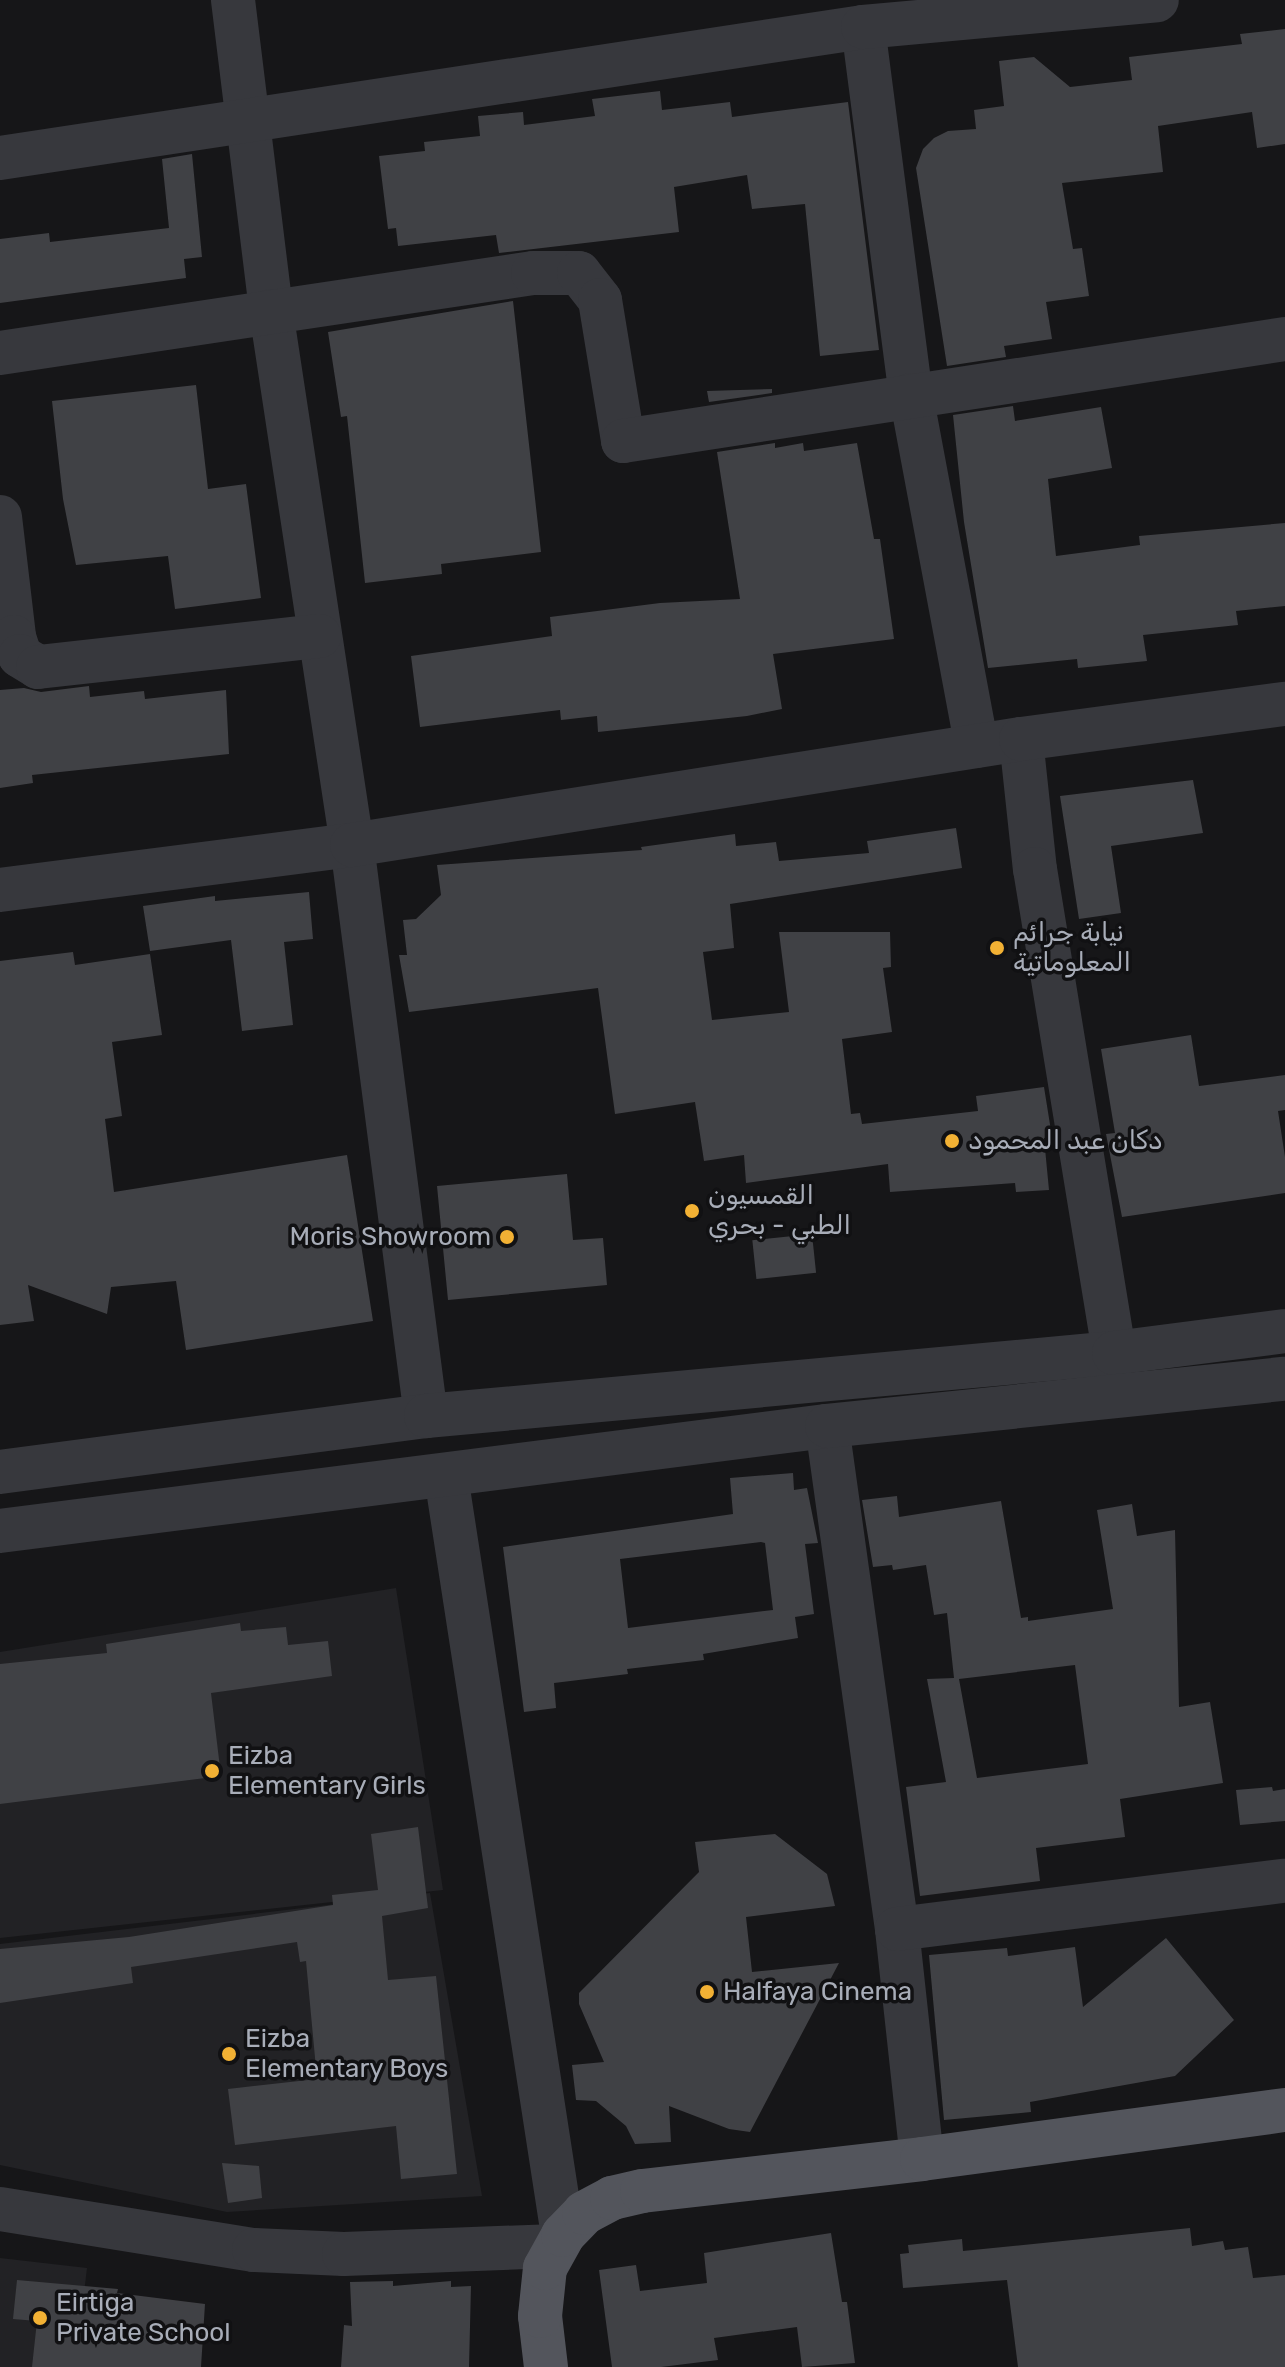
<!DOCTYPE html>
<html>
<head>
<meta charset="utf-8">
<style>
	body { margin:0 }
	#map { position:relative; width:1285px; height:2367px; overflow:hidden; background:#161618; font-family:Rubik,"Noto Sans Arabic",sans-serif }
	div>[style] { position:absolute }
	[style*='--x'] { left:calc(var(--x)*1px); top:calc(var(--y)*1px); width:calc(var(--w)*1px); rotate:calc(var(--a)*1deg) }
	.built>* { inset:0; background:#222225 }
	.building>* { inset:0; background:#404145; transform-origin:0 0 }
	.minor>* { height:44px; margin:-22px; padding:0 22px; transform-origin:22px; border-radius:22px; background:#37383d }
	.major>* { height:44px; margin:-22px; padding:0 22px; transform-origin:22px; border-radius:22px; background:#53555c }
	.dots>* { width:22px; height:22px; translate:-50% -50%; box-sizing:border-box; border:4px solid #111113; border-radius:50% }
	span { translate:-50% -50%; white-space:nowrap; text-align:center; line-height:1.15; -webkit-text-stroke:7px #111113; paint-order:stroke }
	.poi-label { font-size:26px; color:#a8adb8 }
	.left { translate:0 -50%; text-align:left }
	.right { translate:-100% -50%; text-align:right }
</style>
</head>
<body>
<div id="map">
	<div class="built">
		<div style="clip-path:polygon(396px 1588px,443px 1890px,0 1938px,0 1652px)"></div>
		<div style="clip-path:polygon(430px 1893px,482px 2196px,227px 2212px,0 2165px,0 1944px)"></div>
		<div style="clip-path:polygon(0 2258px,87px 2268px,75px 2367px,0 2367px)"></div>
	</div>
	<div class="building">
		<div style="clip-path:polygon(1285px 29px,1285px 144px,1257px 148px,1252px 112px,1158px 126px,1163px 172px,1062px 183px,1073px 249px,1082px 248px,1089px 296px,1046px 302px,1052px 339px,1004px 346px,1006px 357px,947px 366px,916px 168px,923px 149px,934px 138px,948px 131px,976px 129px,974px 110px,1004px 106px,999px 61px,1034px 57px,1070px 87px,1132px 80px,1129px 57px,1242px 44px,1240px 34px)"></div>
		<div style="clip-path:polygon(660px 91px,662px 110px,730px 102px,732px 117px,848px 102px,879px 350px,820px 356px,805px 204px,752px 209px,747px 175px,674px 187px,679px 232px,499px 253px,496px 235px,398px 246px,396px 228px,388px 229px,379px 156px,425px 151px,424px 142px,480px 136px,478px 116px,523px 112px,524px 125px,595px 116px,592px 99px)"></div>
		<div style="clip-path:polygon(192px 154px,202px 257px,184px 259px,186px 278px,0 303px,0 239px,49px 233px,50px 242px,169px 228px,162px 159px)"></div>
		<div style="clip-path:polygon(513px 301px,541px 552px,441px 564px,442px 574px,365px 583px,347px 416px,341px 417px,328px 332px)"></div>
		<div style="clip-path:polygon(196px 385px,208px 489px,246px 484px,261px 598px,175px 609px,168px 556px,76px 565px,63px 499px,52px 401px)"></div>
		<div style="clip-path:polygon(772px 389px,772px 393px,709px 402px,707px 391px)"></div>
		<div style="clip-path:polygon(1013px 406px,1015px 421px,1101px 407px,1112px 468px,1048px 479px,1056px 556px,1140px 545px,1139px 536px,1285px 523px,1285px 606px,1236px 611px,1238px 625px,1143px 635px,1147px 661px,1078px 668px,1077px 659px,988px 668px,964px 522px,953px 415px)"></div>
		<div style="clip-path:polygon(775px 443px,775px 448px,803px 443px,804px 451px,857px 443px,874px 539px,880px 539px,894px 639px,773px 654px,782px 709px,747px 716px,598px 732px,597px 716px,561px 720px,560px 710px,420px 727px,411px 656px,552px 636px,550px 617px,660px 603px,740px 599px,717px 452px)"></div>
		<div style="clip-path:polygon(89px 686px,90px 697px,144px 691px,145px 699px,226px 690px,229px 754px,32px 775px,33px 783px,0 788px,0 690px,24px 688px,41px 692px)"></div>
		<div style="clip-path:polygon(1193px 780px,1203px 833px,1111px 846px,1121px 913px,1079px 919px,1060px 796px)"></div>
		<div style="clip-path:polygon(956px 828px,962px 868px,730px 904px,734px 948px,703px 952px,712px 1020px,789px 1012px,779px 932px,890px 932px,891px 967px,883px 968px,892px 1032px,842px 1039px,851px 1114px,860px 1113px,862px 1124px,978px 1111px,976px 1096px,1044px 1087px,1052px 1137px,1044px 1138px,1049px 1190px,1016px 1192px,1015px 1183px,890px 1192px,888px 1164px,746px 1183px,744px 1155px,704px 1161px,695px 1102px,615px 1114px,598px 988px,409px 1012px,399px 955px,407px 955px,403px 920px,416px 919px,441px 895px,437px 865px,642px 850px,641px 847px,735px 834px,736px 846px,776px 842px,779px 861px,869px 853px,867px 841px)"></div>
		<div style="clip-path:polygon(309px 892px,313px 939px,284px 942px,293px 1025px,242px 1031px,231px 940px,150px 951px,143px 906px,215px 896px,215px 901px)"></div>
		<div style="clip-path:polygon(73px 952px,75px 965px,150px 954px,162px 1035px,112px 1042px,122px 1116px,105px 1119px,114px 1192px,347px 1155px,373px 1321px,186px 1350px,176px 1281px,111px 1287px,107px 1314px,28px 1285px,34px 1321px,0 1325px,0 961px)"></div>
		<div style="clip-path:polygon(1191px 1035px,1199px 1086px,1285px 1075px,1285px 1110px,1278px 1111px,1285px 1157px,1285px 1193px,1122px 1217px,1106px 1134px,1115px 1133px,1101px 1049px)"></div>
		<div style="clip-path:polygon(567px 1174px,573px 1240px,603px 1238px,607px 1285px,448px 1300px,437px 1186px)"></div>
		<div style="left:812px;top:1234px;width:39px;height:60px;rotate:84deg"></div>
		<div style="clip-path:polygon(evenodd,793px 1473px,794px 1490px,807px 1488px,818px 1543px,805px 1544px,814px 1614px,795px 1617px,798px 1638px,703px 1654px,704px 1660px,627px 1669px,628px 1674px,554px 1683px,556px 1708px,524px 1712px,503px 1547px,733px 1514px,730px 1478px,793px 1473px,761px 1542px,765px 1543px,773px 1610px,628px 1628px,620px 1559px,761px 1542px)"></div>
		<div style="clip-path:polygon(evenodd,897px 1496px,899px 1517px,1001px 1501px,1021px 1618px,1028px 1617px,1028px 1621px,1113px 1609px,1097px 1510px,1132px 1504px,1137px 1536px,1175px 1530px,1179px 1707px,1210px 1702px,1223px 1783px,1120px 1799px,1125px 1837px,1036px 1848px,1040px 1881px,920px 1896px,906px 1787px,946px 1782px,927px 1679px,954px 1678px,947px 1613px,934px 1615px,926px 1565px,893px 1570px,892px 1565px,873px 1567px,862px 1500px,897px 1496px,1075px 1665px,1088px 1764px,977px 1778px,959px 1679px,1075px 1665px)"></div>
		<div style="clip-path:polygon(240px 1623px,241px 1631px,286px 1627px,288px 1645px,328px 1641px,332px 1676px,211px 1693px,221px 1776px,0 1804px,0 1664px,107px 1653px,106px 1644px)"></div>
		<div style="clip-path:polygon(1272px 1787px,1273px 1791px,1285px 1789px,1285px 1821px,1240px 1825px,1236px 1790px)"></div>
		<div style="clip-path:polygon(418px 1827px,428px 1908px,382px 1916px,388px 1980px,436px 1976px,457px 2174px,401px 2179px,396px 2126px,235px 2145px,228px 2089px,317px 2079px,306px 1961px,300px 1962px,297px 1942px,131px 1967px,133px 1983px,0 2003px,0 1949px,129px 1937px,333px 1905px,332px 1895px,378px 1890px,371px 1834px)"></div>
		<div style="clip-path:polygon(775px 1834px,827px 1874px,835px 1906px,746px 1917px,752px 1972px,839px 1963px,750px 2132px,729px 2129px,669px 2106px,671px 2142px,635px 2144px,626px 2126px,596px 2101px,576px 2100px,572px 2065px,604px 2062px,579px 2004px,579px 1993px,699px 1872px,695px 1842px)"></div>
		<div style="clip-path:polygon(1166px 1938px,1234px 2020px,1175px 2076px,1030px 2102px,1031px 2112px,944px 2120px,929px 1955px,1007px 1948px,1008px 1956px,1075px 1947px,1083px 2007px)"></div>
		<div style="clip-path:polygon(222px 2163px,259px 2166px,262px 2198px,228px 2203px)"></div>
		<div style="clip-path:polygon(1190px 2228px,1192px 2246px,1223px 2241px,1225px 2250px,1248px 2247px,1253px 2278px,1285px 2275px,1285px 2367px,1018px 2367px,1007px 2280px,903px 2288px,900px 2254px,909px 2253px,908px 2245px,962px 2239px,963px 2251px)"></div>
		<div style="clip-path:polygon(831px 2233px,842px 2302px,847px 2302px,855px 2363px,802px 2367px,797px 2327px,714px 2338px,718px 2360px,661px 2367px,612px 2367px,599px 2270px,636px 2265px,640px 2291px,707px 2283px,704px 2253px)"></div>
		<div style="clip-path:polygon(17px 2280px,118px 2289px,117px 2293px,205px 2304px,201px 2367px,32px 2367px,37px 2321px,13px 2319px)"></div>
		<div style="clip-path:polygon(393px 2281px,393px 2286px,451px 2281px,451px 2287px,471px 2286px,469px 2367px,341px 2367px,344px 2325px,352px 2326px,350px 2282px)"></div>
	</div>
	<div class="minor">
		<div style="--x:233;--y:0;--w:313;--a:83"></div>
		<div style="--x:271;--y:311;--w:540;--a:81.37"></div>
		<div style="--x:352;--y:845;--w:576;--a:82.62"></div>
		<div style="--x:863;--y:27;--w:371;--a:82.6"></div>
		<div style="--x:911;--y:395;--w:357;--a:79.4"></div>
		<div style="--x:0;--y:158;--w:873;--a:-8.63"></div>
		<div style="--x:863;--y:27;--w:295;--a:-5.2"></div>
		<div style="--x:0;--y:353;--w:539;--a:-8.54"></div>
		<div style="--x:533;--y:273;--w:46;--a:0"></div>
		<div style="--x:579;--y:273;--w:34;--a:52"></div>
		<div style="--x:600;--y:300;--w:143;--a:80.7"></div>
		<div style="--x:623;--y:441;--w:670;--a:-8.76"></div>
		<div style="--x:0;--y:517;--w:121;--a:83.3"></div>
		<div style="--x:14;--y:637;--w:20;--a:72"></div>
		<div style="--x:20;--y:656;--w:21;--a:31"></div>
		<div style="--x:38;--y:667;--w:283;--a:-6.3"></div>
		<div style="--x:1021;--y:739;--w:131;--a:83.9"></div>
		<div style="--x:1035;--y:869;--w:490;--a:80.7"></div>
		<div style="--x:0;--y:890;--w:355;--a:-7.3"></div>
		<div style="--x:352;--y:845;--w:677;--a:-9"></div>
		<div style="--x:1021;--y:739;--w:266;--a:-7.6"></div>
		<div style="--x:827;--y:1426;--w:508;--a:82.08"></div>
		<div style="--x:897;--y:1929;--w:231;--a:83.8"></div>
		<div style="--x:0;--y:1472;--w:430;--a:-7.5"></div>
		<div style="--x:426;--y:1416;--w:691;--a:-5.23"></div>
		<div style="--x:1114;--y:1353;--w:172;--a:-7.3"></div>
		<div style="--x:446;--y:1476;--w:768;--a:81.24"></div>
		<div style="--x:0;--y:1531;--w:834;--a:-7.24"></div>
		<div style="--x:827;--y:1426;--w:460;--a:-5.9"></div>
		<div style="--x:897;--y:1929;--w:391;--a:-7.1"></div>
		<div style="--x:0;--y:2209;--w:257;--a:9.2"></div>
		<div style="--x:254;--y:2250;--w:90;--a:2.5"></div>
		<div style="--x:344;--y:2254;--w:212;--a:-2.2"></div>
	</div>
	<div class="major">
		<div style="--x:546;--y:2367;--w:51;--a:-96.7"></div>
		<div style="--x:540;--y:2316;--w:48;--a:-84.1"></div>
		<div style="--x:545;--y:2268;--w:38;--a:-61"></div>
		<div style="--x:563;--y:2235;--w:30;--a:-46"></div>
		<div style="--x:584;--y:2213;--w:32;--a:-28"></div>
		<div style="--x:612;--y:2198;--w:31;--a:-13"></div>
		<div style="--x:642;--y:2191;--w:282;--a:-6.5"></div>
		<div style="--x:922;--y:2159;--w:366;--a:-7.7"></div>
	</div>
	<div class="dots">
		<div style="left:997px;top:948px;background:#f2b134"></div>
		<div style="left:952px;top:1141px;background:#f2b134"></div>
		<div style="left:692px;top:1211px;background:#f2b134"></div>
		<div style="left:507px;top:1237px;background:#f2b134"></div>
		<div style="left:212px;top:1771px;background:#f2b134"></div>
		<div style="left:707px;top:1992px;background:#f2b134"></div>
		<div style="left:229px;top:2054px;background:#f2b134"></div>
		<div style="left:40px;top:2318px;background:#f2b134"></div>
	</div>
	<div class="poi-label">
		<span class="left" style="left:1013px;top:948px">نيابة جرائم<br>المعلوماتية</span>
		<span class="left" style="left:968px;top:1141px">دكان عبد المحمود</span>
		<span class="left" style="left:708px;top:1211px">القمسيون<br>الطبي - بحري</span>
		<span class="right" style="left:491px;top:1237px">Moris Showroom</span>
		<span class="left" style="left:228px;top:1771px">Eizba<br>Elementary Girls</span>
		<span class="left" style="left:723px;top:1992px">Halfaya Cinema</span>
		<span class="left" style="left:245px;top:2054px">Eizba<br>Elementary Boys</span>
		<span class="left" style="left:56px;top:2318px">Eirtiga<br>Private School</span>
	</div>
</div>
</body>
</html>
